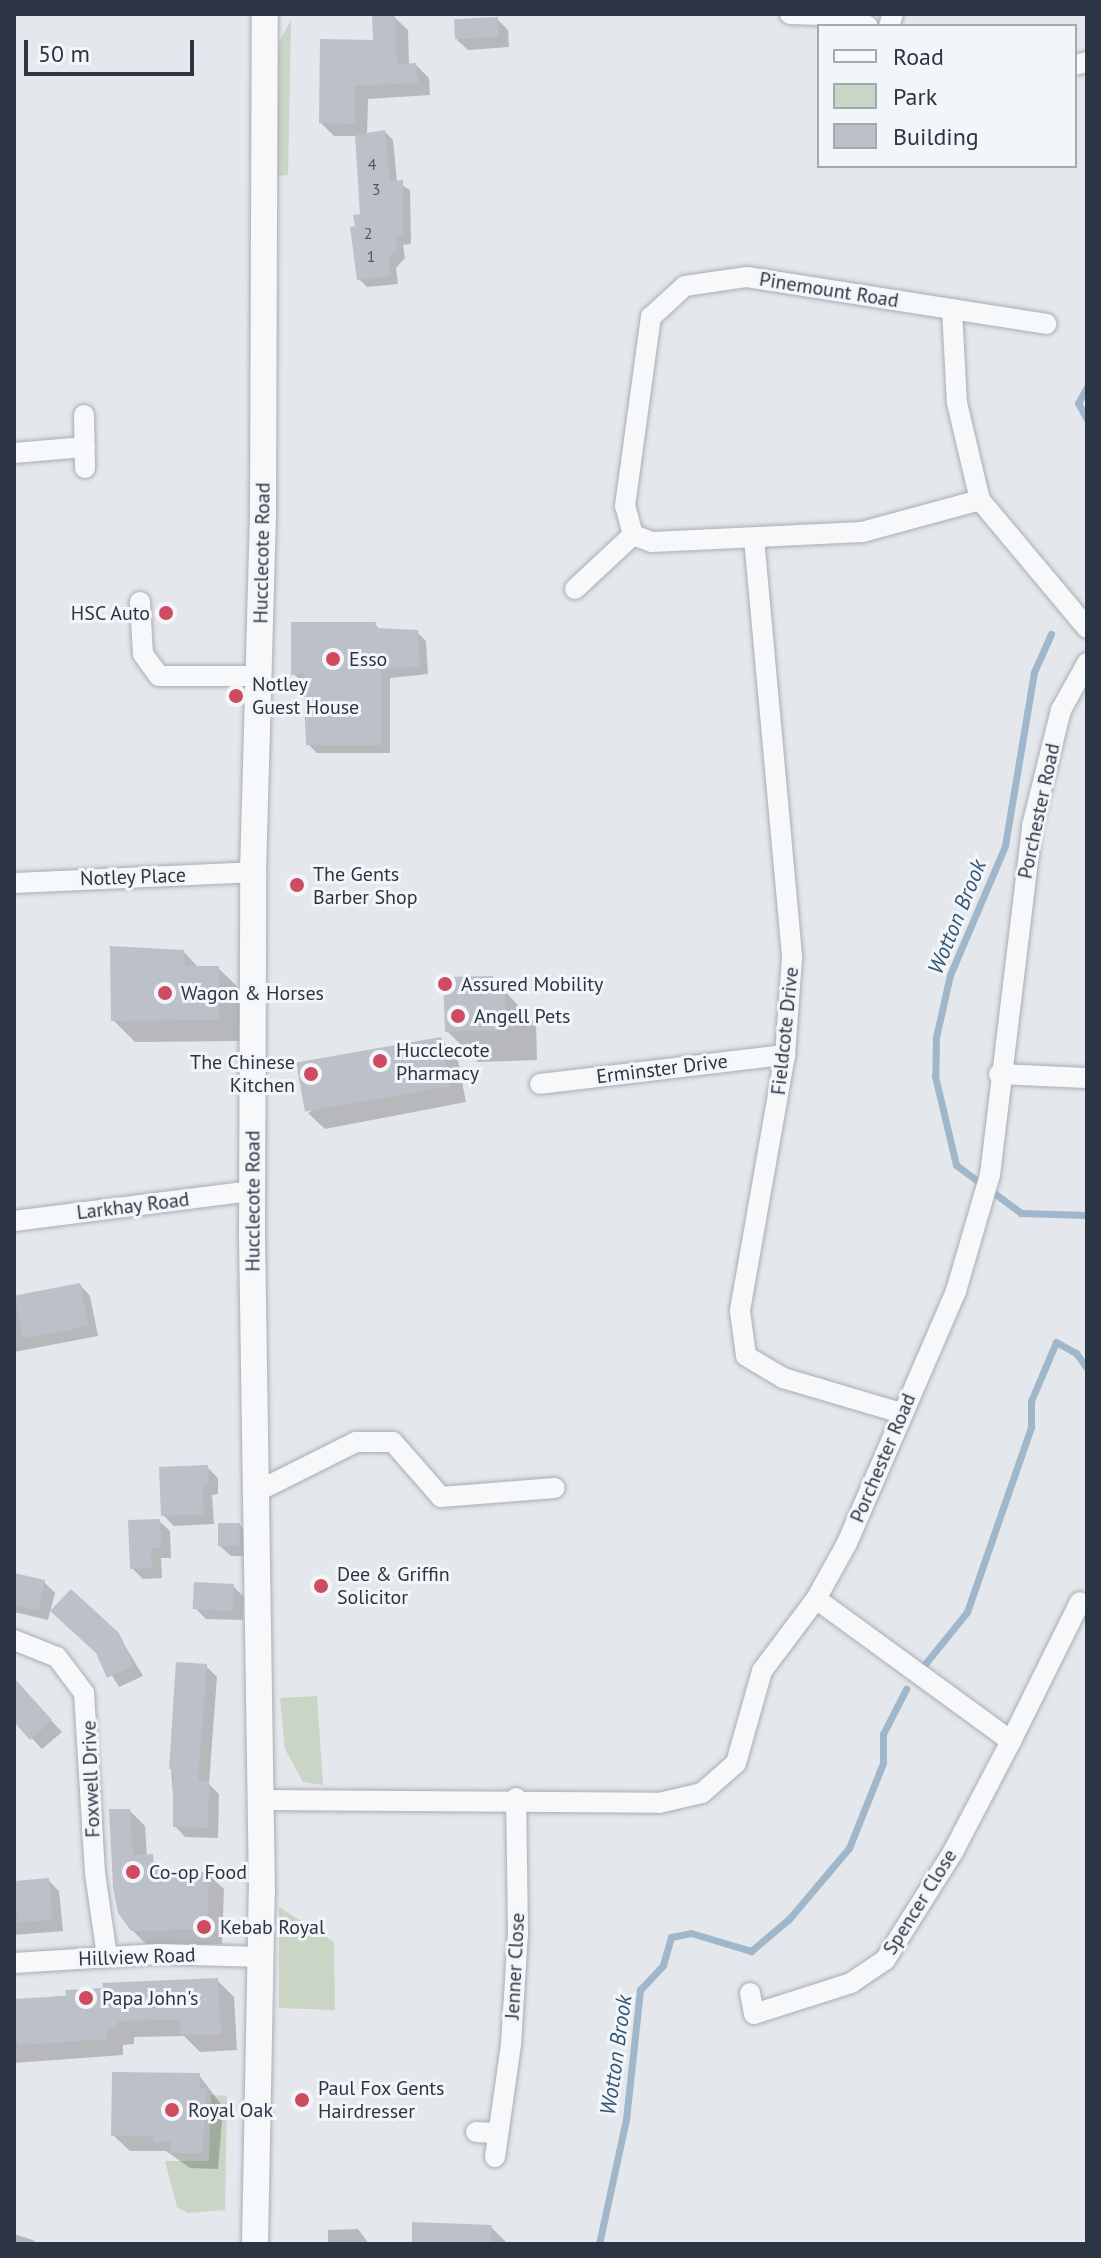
<!DOCTYPE html>
<html>
<head>
<meta charset="utf-8">
<style>
	body { margin:0 }
	#map { position:relative; width:1101px; height:2258px; overflow:hidden; background:#e4e7eb; font-family:"PT Sans",sans-serif }
	div>[style] { position:absolute }
	[style*='--x'] { left:calc(var(--x)*1px); top:calc(var(--y)*1px); width:calc(var(--w)*1px); rotate:calc(var(--a)*1deg) }
	.green>* { inset:0; background:#c9d5c5 }
	.shadow>* { inset:0; background:#0003 }
	.stream>* { height:7px; margin:-3.5px; padding:0 3.5px; transform-origin:3.5px; border-radius:3.5px; background:#9fb6cb }
	.building>* { inset:0; background:#bbc0c9; transform-origin:0 0 }
	.roads { filter:drop-shadow(0 0 2px #a9aeb6) drop-shadow(0 0 2px #a9aeb6) }
	.minor>* { height:20px; margin:-10px; padding:0 10px; transform-origin:10px; border-radius:10px; background:#f6f8fa }
	.tertiary>* { height:26px; margin:-13px; padding:0 13px; transform-origin:13px; border-radius:13px; background:#f6f8fa }
	.dots>* { width:22px; height:22px; translate:-50% -50%; box-sizing:border-box; border:4px solid #f3f6f9; border-radius:50% }
	span { translate:-50% -50%; white-space:nowrap; text-align:center; line-height:1.15; -webkit-text-stroke:6px #f3f6f9; paint-order:stroke }
	.number-label { font-size:16px; color:#4f5865 }
	.number-label span { -webkit-text-stroke-width:0 }
	.street-label { font-size:20px; color:#2b3544 }
	.poi-label { font-size:20px; color:#2b3544 }
	.right { translate:-100% -50%; text-align:right }
	.left { translate:0 -50%; text-align:left }
	.water-label { font-size:22px; color:#355578; font-style:italic }
	.frame { position:absolute; inset:0; border:16px solid #2b3544; pointer-events:none }
	.legend { position:absolute; left:817px; top:24px; width:260px; height:144px; box-sizing:border-box; background:#f3f6f9; border:2px solid #a3a9b1; margin:0; padding:10px 14px; list-style:none; font-size:24px; color:#2b3544 }
	.legend li { display:flex; align-items:center; gap:16px; height:40px }
	.legend b { width:40px; border:2px solid #a3a9b1 }
	.scale { position:absolute; left:24px; top:40px; width:170px; height:36px; box-sizing:border-box; border:4px solid #2b3544; border-top:0; padding-left:10px; font-size:24px; line-height:28px; white-space:nowrap; color:#2b3544; -webkit-text-stroke:6px #f3f6f9; paint-order:stroke }
</style>
</head>
<body>
<div id="map">
	<div class="green">
		<div style="clip-path:polygon(291px 20px,288px 175px,277px 176px,279px 42px)"></div>
		<div style="clip-path:polygon(317px 1696px,323px 1785px,303px 1782px,285px 1749px,280px 1698px)"></div>
		<div style="clip-path:polygon(279px 1907px,334px 1942px,335px 2010px,279px 2008px)"></div>
		<div style="clip-path:polygon(211px 2095px,227px 2096px,225px 2210px,188px 2213px,177px 2207px,165px 2161px,209px 2161px)"></div>
	</div>
	<div class="shadow">
		<div style="clip-path:polygon(394px 17px,408px 30px,409px 65px,416px 65px,429px 78px,430px 95px,368px 99px,367px 135px,385px 132px,393px 140px,397px 182px,410px 190px,411px 244px,403px 245px,405px 258px,396px 268px,398px 284px,367px 287px,359px 279px,357px 228px,362px 216px,357px 136px,334px 136px,321px 123px)"></div>
		<div style="clip-path:polygon(497px 19px,508px 30px,509px 47px,468px 50px,457px 40px)"></div>
		<div style="clip-path:polygon(375px 624px,381px 631px,417px 632px,426px 641px,428px 674px,390px 678px,390px 753px,317px 753px,308px 744px,305px 683px,293px 674px)"></div>
		<div style="clip-path:polygon(184px 952px,199px 968px,218px 968px,240px 989px,240px 1041px,135px 1042px,113px 1020px)"></div>
		<div style="clip-path:polygon(492px 978px,536px 1024px,537px 1060px,478px 1062px,447px 1031px)"></div>
		<div style="clip-path:polygon(440px 1039px,457px 1056px,466px 1102px,325px 1129px,308px 1113px)"></div>
		<div style="clip-path:polygon(80px 1285px,90px 1296px,98px 1336px,14px 1352px,14px 1298px)"></div>
		<div style="clip-path:polygon(207px 1467px,218px 1478px,218px 1494px,212px 1495px,214px 1524px,174px 1526px,163px 1515px)"></div>
		<div style="clip-path:polygon(159px 1521px,170px 1531px,171px 1558px,161px 1558px,162px 1578px,143px 1579px,132px 1568px)"></div>
		<div style="clip-path:polygon(240px 1525px,250px 1536px,251px 1556px,231px 1556px,220px 1546px)"></div>
		<div style="clip-path:polygon(14px 1575px,44px 1582px,55px 1593px,48px 1620px,14px 1612px)"></div>
		<div style="clip-path:polygon(233px 1586px,244px 1597px,243px 1620px,206px 1619px,195px 1608px)"></div>
		<div style="clip-path:polygon(118px 1634px,143px 1676px,119px 1687px,98px 1653px)"></div>
		<div style="clip-path:polygon(206px 1666px,217px 1677px,209px 1784px,219px 1794px,218px 1838px,185px 1837px,175px 1826px,171px 1768px)"></div>
		<div style="clip-path:polygon(14px 1681px,62px 1732px,42px 1749px,14px 1719px)"></div>
		<div style="clip-path:polygon(130px 1811px,145px 1826px,147px 1857px,168px 1872px,208px 1874px,224px 1889px,222px 1944px,148px 1946px,132px 1930px)"></div>
		<div style="clip-path:polygon(48px 1880px,59px 1891px,63px 1931px,14px 1935px,14px 1883px)"></div>
		<div style="clip-path:polygon(217px 1980px,234px 1997px,237px 2050px,200px 2052px,184px 2036px,134px 2037px,134px 2044px,123px 2045px,123px 2055px,14px 2063px,14px 2001px)"></div>
		<div style="clip-path:polygon(199px 2075px,223px 2107px,218px 2169px,190px 2168px,166px 2151px,130px 2151px,113px 2135px)"></div>
		<div style="clip-path:polygon(491px 2227px,508px 2244px,413px 2244px)"></div>
		<div style="clip-path:polygon(358px 2229px,369px 2244px,328px 2244px,328px 2230px)"></div>
		<div style="clip-path:polygon(14px 2234px,33px 2240px,37px 2244px,14px 2244px)"></div>
	</div>
	<div class="stream">
		<div style="--x:1087;--y:387;--w:18;--a:119"></div>
		<div style="--x:1078;--y:403;--w:18;--a:61"></div>
		<div style="--x:1051;--y:634;--w:42;--a:114.1"></div>
		<div style="--x:1034;--y:672;--w:176;--a:99.5"></div>
		<div style="--x:1005;--y:846;--w:140;--a:113.1"></div>
		<div style="--x:950;--y:975;--w:64;--a:102.7"></div>
		<div style="--x:936;--y:1037;--w:39;--a:91"></div>
		<div style="--x:935;--y:1076;--w:91;--a:76.7"></div>
		<div style="--x:956;--y:1165;--w:81;--a:36.4"></div>
		<div style="--x:1021;--y:1213;--w:66;--a:1.7"></div>
		<div style="--x:925;--y:1664;--w:67;--a:-51.1"></div>
		<div style="--x:967;--y:1612;--w:196;--a:-70.9"></div>
		<div style="--x:1031;--y:1427;--w:26;--a:-90"></div>
		<div style="--x:1031;--y:1401;--w:64;--a:-67"></div>
		<div style="--x:1056;--y:1342;--w:23;--a:29"></div>
		<div style="--x:1076;--y:1353;--w:19;--a:54"></div>
		<div style="--x:599;--y:2244;--w:128;--a:-77.8"></div>
		<div style="--x:626;--y:2119;--w:130;--a:-83.8"></div>
		<div style="--x:640;--y:1990;--w:34;--a:-47"></div>
		<div style="--x:663;--y:1965;--w:29;--a:-74"></div>
		<div style="--x:671;--y:1937;--w:20;--a:-11"></div>
		<div style="--x:691;--y:1933;--w:63;--a:16.7"></div>
		<div style="--x:751;--y:1951;--w:50;--a:-40.1"></div>
		<div style="--x:789;--y:1919;--w:93;--a:-49.8"></div>
		<div style="--x:849;--y:1848;--w:92;--a:-68.2"></div>
		<div style="--x:883;--y:1763;--w:29;--a:-90"></div>
		<div style="--x:883;--y:1734;--w:51;--a:-62.9"></div>
	</div>
	<div class="building">
		<div style="clip-path:polygon(395px 15px,397px 64px,416px 63px,418px 83px,355px 86px,355px 124px,319px 123px,320px 39px,373px 40px,372px 16px)"></div>
		<div style="left:498px;top:17px;width:20px;height:44px;rotate:87deg"></div>
		<div style="clip-path:polygon(385px 130px,390px 181px,403px 180px,403px 236px,396px 237px,397px 249px,389px 259px,391px 276px,357px 280px,350px 227px,355px 226px,353px 215px,360px 214px,355px 135px)"></div>
		<div style="clip-path:polygon(291px 622px,376px 622px,375px 628px,418px 630px,420px 666px,381px 670px,382px 745px,306px 745px,303px 674px,291px 675px)"></div>
		<div style="clip-path:polygon(110px 946px,184px 950px,185px 966px,219px 966px,219px 1020px,111px 1021px)"></div>
		<div style="clip-path:polygon(493px 976px,494px 991px,505px 991px,507px 1030px,445px 1032px,443px 977px)"></div>
		<div style="left:441px;top:1037px;width:50px;height:147px;rotate:80deg"></div>
		<div style="left:80px;top:1283px;width:44px;height:67px;rotate:79deg"></div>
		<div style="clip-path:polygon(208px 1465px,209px 1484px,202px 1485px,204px 1514px,161px 1516px,159px 1467px)"></div>
		<div style="clip-path:polygon(160px 1519px,161px 1548px,151px 1548px,152px 1568px,130px 1569px,128px 1520px)"></div>
		<div style="left:218px;top:1523px;width:22px;height:23px"></div>
		<div style="clip-path:polygon(14px 1573px,45px 1580px,38px 1611px,14px 1605px)"></div>
		<div style="left:194px;top:1582px;width:40px;height:27px;rotate:3deg"></div>
		<div style="clip-path:polygon(71px 1589px,119px 1633px,134px 1665px,107px 1678px,96px 1653px,50px 1611px)"></div>
		<div style="clip-path:polygon(176px 1662px,207px 1664px,198px 1781px,209px 1781px,208px 1828px,173px 1827px,173px 1769px,169px 1769px)"></div>
		<div style="clip-path:polygon(14px 1678px,52px 1720px,30px 1740px,14px 1722px)"></div>
		<div style="clip-path:polygon(109px 1809px,130px 1809px,133px 1855px,153px 1854px,154px 1870px,209px 1872px,207px 1929px,131px 1931px,118px 1913px,113px 1887px)"></div>
		<div style="left:49px;top:1878px;width:42px;height:35px;rotate:85deg"></div>
		<div style="clip-path:polygon(218px 1978px,221px 2034px,181px 2035px,180px 2020px,118px 2021px,118px 2027px,107px 2028px,107px 2039px,19px 2045px,14px 2033px,14px 1999px,66px 1996px,65px 1990px,103px 1988px,102px 1983px)"></div>
		<div style="clip-path:polygon(112px 2072px,200px 2073px,200px 2088px,207px 2088px,202px 2153px,171px 2153px,171px 2141px,153px 2142px,153px 2136px,111px 2136px)"></div>
		<div style="clip-path:polygon(412px 2222px,492px 2225px,490px 2244px,412px 2244px)"></div>
	</div>
	<div class="roads">
		<div class="minor">
			<div style="--x:790;--y:14;--w:38;--a:2"></div>
			<div style="--x:828;--y:15;--w:41;--a:15.4"></div>
			<div style="--x:889;--y:26;--w:13;--a:-72"></div>
			<div style="--x:1075;--y:65;--w:12;--a:-14"></div>
			<div style="--x:952;--y:309;--w:94;--a:87"></div>
			<div style="--x:957;--y:403;--w:100;--a:76.7"></div>
			<div style="--x:980;--y:500;--w:167;--a:50.1"></div>
			<div style="--x:84;--y:415;--w:53;--a:88.9"></div>
			<div style="--x:14;--y:453;--w:71;--a:-4.8"></div>
			<div style="--x:980;--y:500;--w:122;--a:164.8"></div>
			<div style="--x:862;--y:532;--w:210;--a:177.3"></div>
			<div style="--x:652;--y:542;--w:20;--a:-160"></div>
			<div style="--x:633;--y:535;--w:30;--a:-105"></div>
			<div style="--x:625;--y:506;--w:191;--a:-82.2"></div>
			<div style="--x:651;--y:317;--w:46;--a:-42.4"></div>
			<div style="--x:685;--y:286;--w:63;--a:-8.3"></div>
			<div style="--x:747;--y:277;--w:303;--a:8.9"></div>
			<div style="--x:754;--y:538;--w:422;--a:84.8"></div>
			<div style="--x:792;--y:958;--w:97;--a:94.1"></div>
			<div style="--x:785;--y:1055;--w:260;--a:100"></div>
			<div style="--x:740;--y:1311;--w:45;--a:82.4"></div>
			<div style="--x:746;--y:1356;--w:43;--a:30.7"></div>
			<div style="--x:783;--y:1378;--w:123;--a:16.5"></div>
			<div style="--x:575;--y:589;--w:79;--a:-43"></div>
			<div style="--x:140;--y:602;--w:52;--a:86.7"></div>
			<div style="--x:143;--y:654;--w:27;--a:54"></div>
			<div style="--x:159;--y:676;--w:100;--a:0"></div>
			<div style="--x:14;--y:883;--w:239;--a:-2.6"></div>
			<div style="--x:999;--y:1074;--w:88;--a:2.6"></div>
			<div style="--x:540;--y:1084;--w:247;--a:-6.8"></div>
			<div style="--x:14;--y:1221;--w:240;--a:-7.2"></div>
			<div style="--x:258;--y:1491;--w:110;--a:-26.6"></div>
			<div style="--x:356;--y:1442;--w:37;--a:0"></div>
			<div style="--x:393;--y:1442;--w:73;--a:48.9"></div>
			<div style="--x:441;--y:1497;--w:114;--a:-4.5"></div>
			<div style="--x:14;--y:1640;--w:46;--a:21.6"></div>
			<div style="--x:57;--y:1657;--w:45;--a:53.1"></div>
			<div style="--x:84;--y:1693;--w:180;--a:86.5"></div>
			<div style="--x:95;--y:1873;--w:84;--a:81.8"></div>
			<div style="--x:1011;--y:1741;--w:155;--a:-63.6"></div>
			<div style="--x:261;--y:1800;--w:398;--a:0.4"></div>
			<div style="--x:659;--y:1803;--w:44;--a:-13.1"></div>
			<div style="--x:702;--y:1793;--w:45;--a:-41.4"></div>
			<div style="--x:736;--y:1763;--w:96;--a:-74.2"></div>
			<div style="--x:762;--y:1671;--w:90;--a:-53.1"></div>
			<div style="--x:816;--y:1599;--w:64;--a:-61"></div>
			<div style="--x:847;--y:1543;--w:275;--a:-66.6"></div>
			<div style="--x:956;--y:1291;--w:121;--a:-73.7"></div>
			<div style="--x:990;--y:1175;--w:352;--a:-83.1"></div>
			<div style="--x:1032;--y:826;--w:120;--a:-76"></div>
			<div style="--x:1061;--y:710;--w:54;--a:-61"></div>
			<div style="--x:14;--y:1963;--w:144;--a:-3.6"></div>
			<div style="--x:158;--y:1954;--w:103;--a:1.7"></div>
			<div style="--x:750;--y:1993;--w:21;--a:79"></div>
			<div style="--x:754;--y:2014;--w:102;--a:-17.7"></div>
			<div style="--x:851;--y:1983;--w:41;--a:-34.1"></div>
			<div style="--x:885;--y:1960;--w:128;--a:-57.8"></div>
			<div style="--x:953;--y:1852;--w:125;--a:-62.4"></div>
			<div style="--x:1011;--y:1741;--w:241;--a:-143.9"></div>
			<div style="--x:476;--y:2132;--w:21;--a:3"></div>
			<div style="--x:495;--y:2157;--w:114;--a:-81.9"></div>
			<div style="--x:511;--y:2044;--w:110;--a:-86.4"></div>
			<div style="--x:518;--y:1934;--w:136;--a:-90.8"></div>
		</div>
		<div class="tertiary">
			<div style="--x:255;--y:2244;--w:351;--a:-88.9"></div>
			<div style="--x:262;--y:1893;--w:657;--a:-90.87"></div>
			<div style="--x:252;--y:1236;--w:364;--a:-89.8"></div>
			<div style="--x:253;--y:872;--w:362;--a:-88.4"></div>
			<div style="--x:263;--y:510;--w:496;--a:-89.8"></div>
		</div>
	</div>
	<div class="dots">
		<div style="left:166px;top:613px;background:#ce4b62"></div>
		<div style="left:333px;top:659px;background:#ce4b62"></div>
		<div style="left:236px;top:696px;background:#ce4b62"></div>
		<div style="left:297px;top:885px;background:#ce4b62"></div>
		<div style="left:445px;top:984px;background:#ce4b62"></div>
		<div style="left:165px;top:993px;background:#ce4b62"></div>
		<div style="left:458px;top:1016px;background:#ce4b62"></div>
		<div style="left:380px;top:1061px;background:#ce4b62"></div>
		<div style="left:311px;top:1074px;background:#ce4b62"></div>
		<div style="left:321px;top:1586px;background:#ce4b62"></div>
		<div style="left:133px;top:1872px;background:#ce4b62"></div>
		<div style="left:204px;top:1927px;background:#ce4b62"></div>
		<div style="left:86px;top:1998px;background:#ce4b62"></div>
		<div style="left:302px;top:2100px;background:#ce4b62"></div>
		<div style="left:172px;top:2110px;background:#ce4b62"></div>
	</div>
	<div class="number-label">
		<span style="left:372px;top:164px">4</span>
		<span style="left:376px;top:189px">3</span>
		<span style="left:368px;top:233px">2</span>
		<span style="left:371px;top:256px">1</span>
	</div>
	<div class="street-label">
		<span style="left:829px;top:290px;rotate:9deg">Pinemount Road</span>
		<span style="left:262px;top:553px;rotate:-89deg">Hucclecote Road</span>
		<span style="left:1039px;top:811px;rotate:-78deg">Porchester Road</span>
		<span style="left:133px;top:877px;rotate:-2deg">Notley Place</span>
		<span style="left:785px;top:1031px;rotate:-84deg">Fieldcote Drive</span>
		<span style="left:662px;top:1069px;rotate:-7deg">Erminster Drive</span>
		<span style="left:253px;top:1201px;rotate:-90deg">Hucclecote Road</span>
		<span style="left:133px;top:1206px;rotate:-7deg">Larkhay Road</span>
		<span style="left:883px;top:1458px;rotate:-67deg">Porchester Road</span>
		<span style="left:91px;top:1779px;rotate:-92deg">Foxwell Drive</span>
		<span style="left:920px;top:1902px;rotate:-58deg">Spencer Close</span>
		<span style="left:137px;top:1957px;rotate:-2deg">Hillview Road</span>
		<span style="left:515px;top:1966px;rotate:-87deg">Jenner Close</span>
	</div>
	<div class="poi-label">
		<span class="right" style="left:150px;top:613px">HSC Auto</span>
		<span class="left" style="left:349px;top:659px">Esso</span>
		<span class="left" style="left:252px;top:696px">Notley<br>Guest House</span>
		<span class="left" style="left:313px;top:886px">The Gents<br>Barber Shop</span>
		<span class="left" style="left:461px;top:984px">Assured Mobility</span>
		<span class="left" style="left:181px;top:993px">Wagon &amp; Horses</span>
		<span class="left" style="left:474px;top:1016px">Angell Pets</span>
		<span class="left" style="left:396px;top:1062px">Hucclecote<br>Pharmacy</span>
		<span class="right" style="left:295px;top:1074px">The Chinese<br>Kitchen</span>
		<span class="left" style="left:337px;top:1586px">Dee &amp; Griffin<br>Solicitor</span>
		<span class="left" style="left:149px;top:1872px">Co-op Food</span>
		<span class="left" style="left:220px;top:1927px">Kebab Royal</span>
		<span class="left" style="left:102px;top:1998px">Papa John's</span>
		<span class="left" style="left:318px;top:2100px">Paul Fox Gents<br>Hairdresser</span>
		<span class="left" style="left:188px;top:2110px">Royal Oak</span>
	</div>
	<div class="water-label">
		<span style="left:957px;top:917px;rotate:-68deg">Wotton Brook</span>
		<span style="left:616px;top:2055px;rotate:-82deg">Wotton Brook</span>
	</div>
	<div class="frame"></div>
	<ul class="legend">
	<li><b style="height:10px;background:#f6f8fa"></b>Road</li>
	<li><b style="height:22px;background:#c9d5c5"></b>Park</li>
	<li><b style="height:22px;background:#bbc0c9"></b>Building</li>
	</ul>
	<div class="scale">50 m</div>
</div>
</body>
</html>
